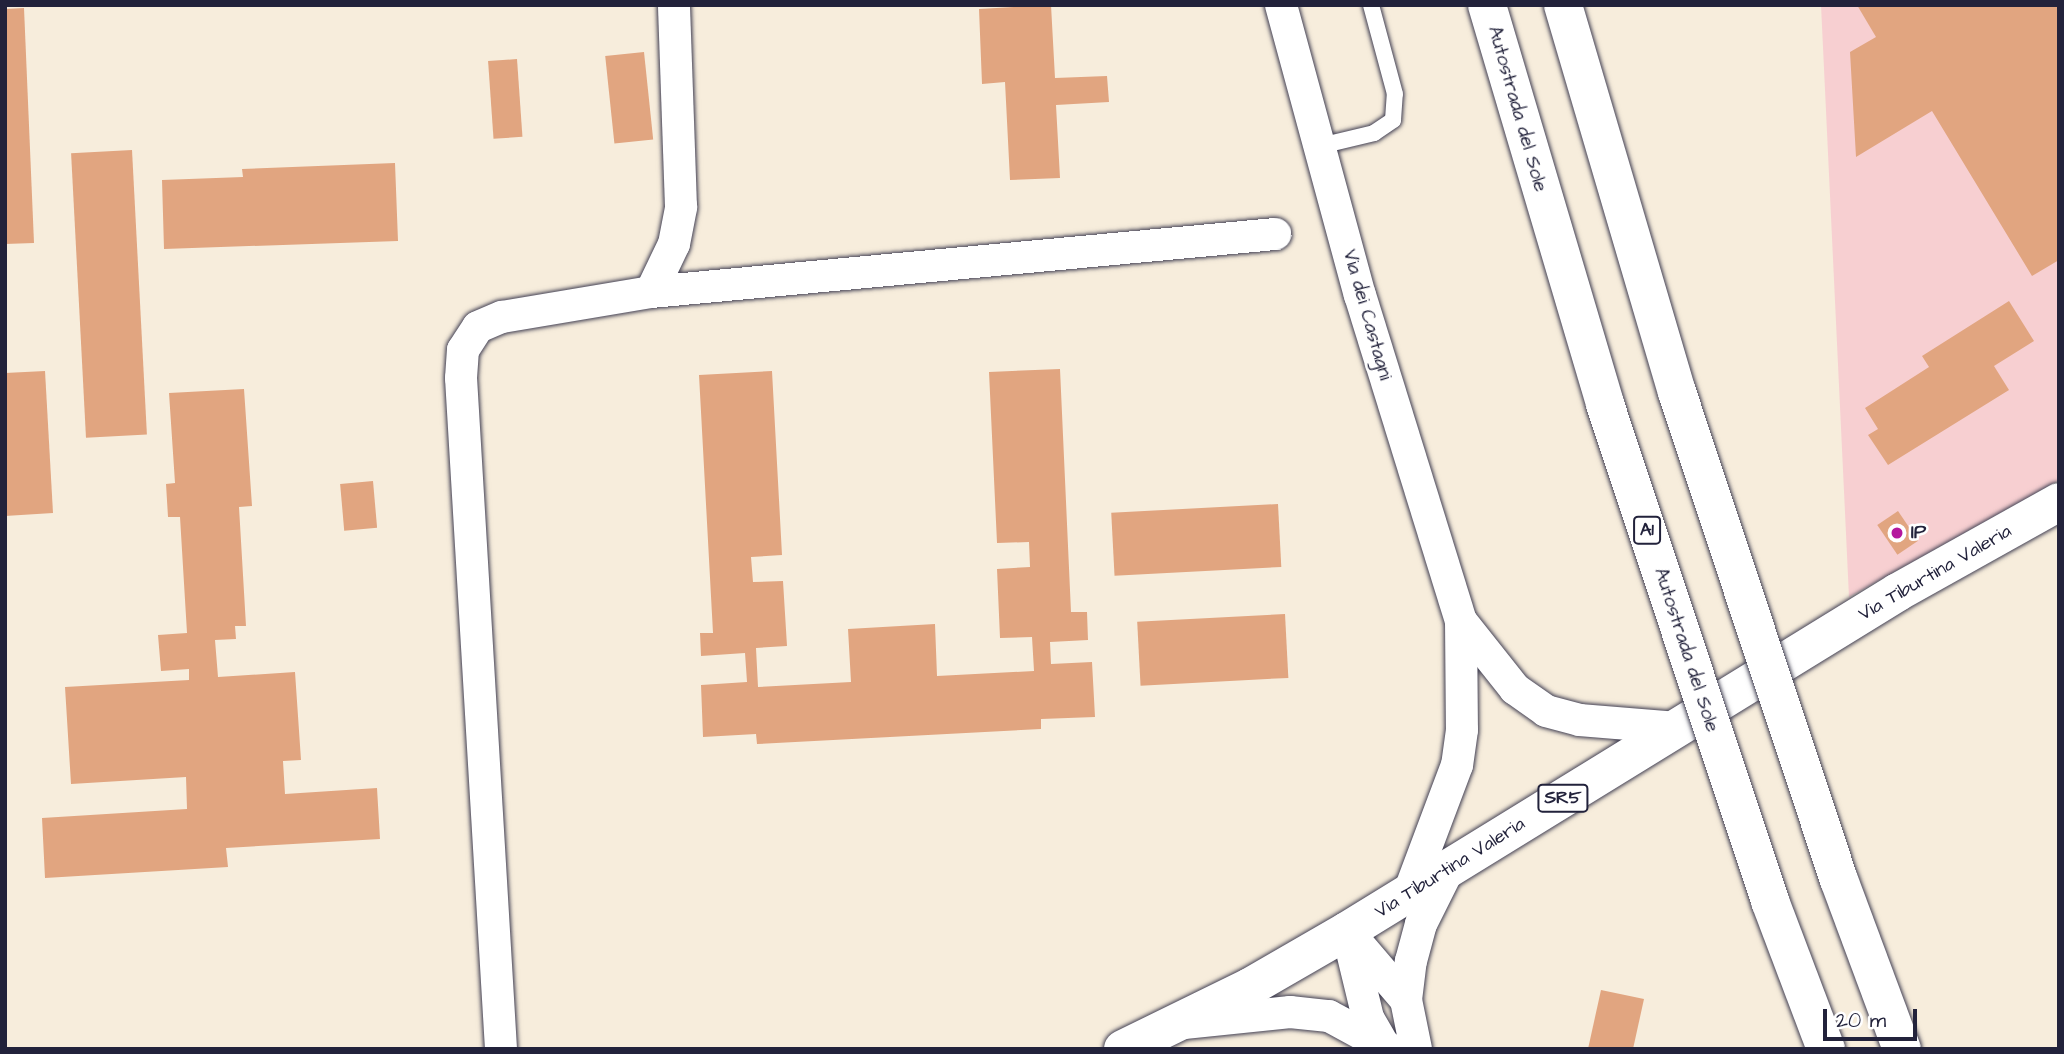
<!DOCTYPE html>
<html>
<head>
<meta charset="utf-8">
<style>
	body { margin:0 }
	#map { position:relative; width:2064px; height:1054px; overflow:hidden; background:#f7eddc; font-family:"Architects Daughter",sans-serif }
	div>[style] { position:absolute }
	[style*='--x'] { left:calc(var(--x)*1px); top:calc(var(--y)*1px); width:calc(var(--w)*1px); rotate:calc(var(--a)*1deg) }
	.built>* { inset:0; background:#f7cfd1 }
	.building>* { inset:0; background:#e1a580; transform-origin:0 0 }
	.roads { filter:drop-shadow(0 0 2px #424053) drop-shadow(0 0 2px #424053) }
	.service>* { height:16px; margin:-8px; padding:0 8px; transform-origin:8px; border-radius:8px; background:#fff }
	.minor>* { height:32px; margin:-16px; padding:0 16px; transform-origin:16px; border-radius:16px; background:#fff }
	.primary>* { height:38px; margin:-19px; padding:0 19px; transform-origin:19px; border-radius:19px; background:#fff }
	.bridges { filter:drop-shadow(0 0 2px #424053) drop-shadow(0 0 2px #424053) }
	.motorway-bridge>* { height:38px; margin:-19px; padding:0 19px; transform-origin:19px; border-radius:19px; background:#fff }
	.dots>* { width:19px; height:19px; translate:-50% -50%; box-sizing:border-box; border:4px solid #fff; border-radius:50% }
	span { translate:-50% -50%; white-space:nowrap; text-align:center; line-height:1.15; -webkit-text-stroke:5px #fff; paint-order:stroke }
	.shield-label span { padding:2px 5px; background:#fff; border:2px solid; border-radius:5px; -webkit-text-stroke-width:0 }
	.shield-label { font-size:18px; color:#22223b; font-weight:700 }
	.street-label { font-size:19px; color:#22223b }
	.poi-label { font-size:19px; color:#22223b; font-weight:700 }
	.left { translate:0 -50%; text-align:left }
	.frame { position:absolute; inset:0; border:7px solid #22223b; pointer-events:none }
	.scale { position:absolute; left:1823px; top:1009px; width:94px; height:32px; box-sizing:border-box; border:4px solid #22223b; border-top:0; padding-left:9px; font-size:21px; line-height:24px; white-space:nowrap; color:#22223b; -webkit-text-stroke:5px #fff; paint-order:stroke }
</style>
</head>
<body>
<div id="map">
	<div class="built">
		<div style="clip-path:polygon(1821px 5px,2059px 5px,2059px 480px,1849px 597px)"></div>
	</div>
	<div class="building">
		<div style="clip-path:polygon(1051px 5px,1055px 78px,1107px 76px,1109px 102px,1056px 105px,1060px 178px,1010px 180px,1005px 82px,982px 84px,979px 9px)"></div>
		<div style="clip-path:polygon(1857px 5px,2059px 5px,2059px 260px,2032px 276px,1932px 111px,1856px 157px,1850px 52px,1876px 37px)"></div>
		<div style="clip-path:polygon(24px 8px,34px 243px,5px 244px,5px 9px)"></div>
		<div style="left:644px;top:52px;width:88px;height:39px;rotate:84deg"></div>
		<div style="left:517px;top:59px;width:78px;height:29px;rotate:86deg"></div>
		<div style="left:132px;top:150px;width:285px;height:61px;rotate:87deg"></div>
		<div style="clip-path:polygon(395px 163px,398px 241px,164px 249px,162px 180px,243px 177px,242px 169px)"></div>
		<div style="clip-path:polygon(2009px 301px,2034px 341px,1994px 366px,2009px 390px,1888px 465px,1868px 435px,1878px 429px,1865px 408px,1929px 367px,1922px 356px)"></div>
		<div style="clip-path:polygon(1060px 369px,1071px 612px,1087px 612px,1088px 640px,1050px 642px,1051px 664px,1092px 662px,1095px 717px,1041px 719px,1041px 729px,757px 744px,756px 734px,703px 737px,701px 685px,747px 682px,745px 653px,701px 656px,700px 633px,713px 633px,699px 375px,772px 371px,782px 555px,751px 557px,753px 582px,783px 581px,787px 646px,756px 648px,758px 687px,851px 682px,848px 629px,935px 624px,937px 676px,1034px 671px,1032px 637px,1000px 638px,997px 569px,1030px 567px,1029px 542px,997px 543px,989px 372px)"></div>
		<div style="clip-path:polygon(45px 371px,53px 513px,5px 516px,5px 373px)"></div>
		<div style="clip-path:polygon(244px 389px,252px 506px,239px 507px,246px 626px,235px 626px,236px 639px,215px 640px,218px 677px,295px 672px,301px 760px,283px 761px,285px 794px,377px 788px,380px 839px,226px 848px,228px 867px,45px 878px,42px 818px,187px 809px,186px 777px,71px 784px,65px 687px,189px 680px,189px 669px,161px 671px,158px 635px,187px 633px,180px 517px,168px 517px,166px 484px,175px 483px,169px 393px)"></div>
		<div style="left:373px;top:481px;width:47px;height:33px;rotate:85deg"></div>
		<div style="left:1278px;top:504px;width:63px;height:167px;rotate:87deg"></div>
		<div style="left:1898px;top:511px;width:36px;height:25px;rotate:56deg"></div>
		<div style="left:1285px;top:614px;width:64px;height:148px;rotate:87deg"></div>
		<div style="clip-path:polygon(1601px 990px,1644px 999px,1633px 1049px,1588px 1049px)"></div>
	</div>
	<div class="roads">
		<div class="service">
			<div style="--x:1320;--y:146;--w:56;--a:-13.5"></div>
			<div style="--x:1374;--y:133;--w:23;--a:-34"></div>
			<div style="--x:1393;--y:120;--w:26;--a:-86"></div>
			<div style="--x:1395;--y:94;--w:92;--a:-105.1"></div>
		</div>
		<div class="minor">
			<div style="--x:1281;--y:5;--w:301;--a:74.8"></div>
			<div style="--x:1360;--y:295;--w:341;--a:72.8"></div>
			<div style="--x:1461;--y:621;--w:109;--a:89.5"></div>
			<div style="--x:1462;--y:730;--w:35;--a:98"></div>
			<div style="--x:1457;--y:765;--w:137;--a:110.6"></div>
			<div style="--x:651;--y:292;--w:627;--a:-5.31"></div>
			<div style="--x:1461;--y:621;--w:87;--a:51.5"></div>
			<div style="--x:1515;--y:689;--w:38;--a:35"></div>
			<div style="--x:1546;--y:711;--w:35;--a:15"></div>
			<div style="--x:1580;--y:720;--w:97;--a:4.7"></div>
			<div style="--x:1347;--y:931;--w:89;--a:76.4"></div>
			<div style="--x:1368;--y:1018;--w:28;--a:60"></div>
			<div style="--x:1347;--y:931;--w:91;--a:49.5"></div>
			<div style="--x:1184;--y:1023;--w:107;--a:-5.9"></div>
			<div style="--x:1290;--y:1012;--w:39;--a:6"></div>
			<div style="--x:1329;--y:1016;--w:69;--a:28.4"></div>
			<div style="--x:501;--y:1049;--w:672;--a:-93.41"></div>
			<div style="--x:461;--y:378;--w:28;--a:-86"></div>
			<div style="--x:463;--y:350;--w:27;--a:-57"></div>
			<div style="--x:478;--y:327;--w:26;--a:-23"></div>
			<div style="--x:502;--y:317;--w:151;--a:-9.5"></div>
			<div style="--x:651;--y:292;--w:53;--a:-64.4"></div>
			<div style="--x:674;--y:244;--w:38;--a:-79"></div>
			<div style="--x:681;--y:207;--w:202;--a:-92"></div>
			<div style="--x:1416;--y:1049;--w:50;--a:-101.5"></div>
			<div style="--x:1406;--y:1000;--w:39;--a:-83"></div>
			<div style="--x:1411;--y:961;--w:38;--a:-75"></div>
			<div style="--x:1421;--y:924;--w:63;--a:-63.4"></div>
		</div>
		<div class="primary">
			<div style="--x:1123;--y:1049;--w:141;--a:-26"></div>
			<div style="--x:1250;--y:987;--w:112;--a:-30"></div>
			<div style="--x:1347;--y:931;--w:647;--a:-31.6"></div>
			<div style="--x:1898;--y:592;--w:184;--a:-29.2"></div>
		</div>
	</div>
	<div class="bridges">
		<div class="motorway-bridge">
			<div style="--x:1487;--y:5;--w:416;--a:73.5"></div>
			<div style="--x:1605;--y:404;--w:524;--a:71.63"></div>
			<div style="--x:1770;--y:901;--w:158;--a:69.3"></div>
			<div style="--x:1563;--y:5;--w:403;--a:73.6"></div>
			<div style="--x:1677;--y:392;--w:514;--a:71.64"></div>
			<div style="--x:1839;--y:880;--w:180;--a:69.6"></div>
		</div>
	</div>
	<div class="dots">
		<div style="left:1897px;top:533px;background:#b5179e"></div>
	</div>
	<div class="shield-label">
		<span style="left:1647px;top:530px">A1</span>
		<span style="left:1563px;top:798px">SR5</span>
	</div>
	<div class="street-label">
		<span style="left:1517px;top:109px;rotate:74deg">Autostrada del Sole</span>
		<span style="left:1367px;top:315px;rotate:74deg">Via dei Castagni</span>
		<span style="left:1935px;top:573px;rotate:-30deg">Via Tiburtina Valeria</span>
		<span style="left:1686px;top:650px;rotate:72deg">Autostrada del Sole</span>
		<span style="left:1450px;top:868px;rotate:-32deg">Via Tiburtina Valeria</span>
	</div>
	<div class="poi-label">
		<span class="left" style="left:1911px;top:533px">IP</span>
	</div>
	<div class="frame"></div>
	<div class="scale">20 m</div>
</div>
</body>
</html>
